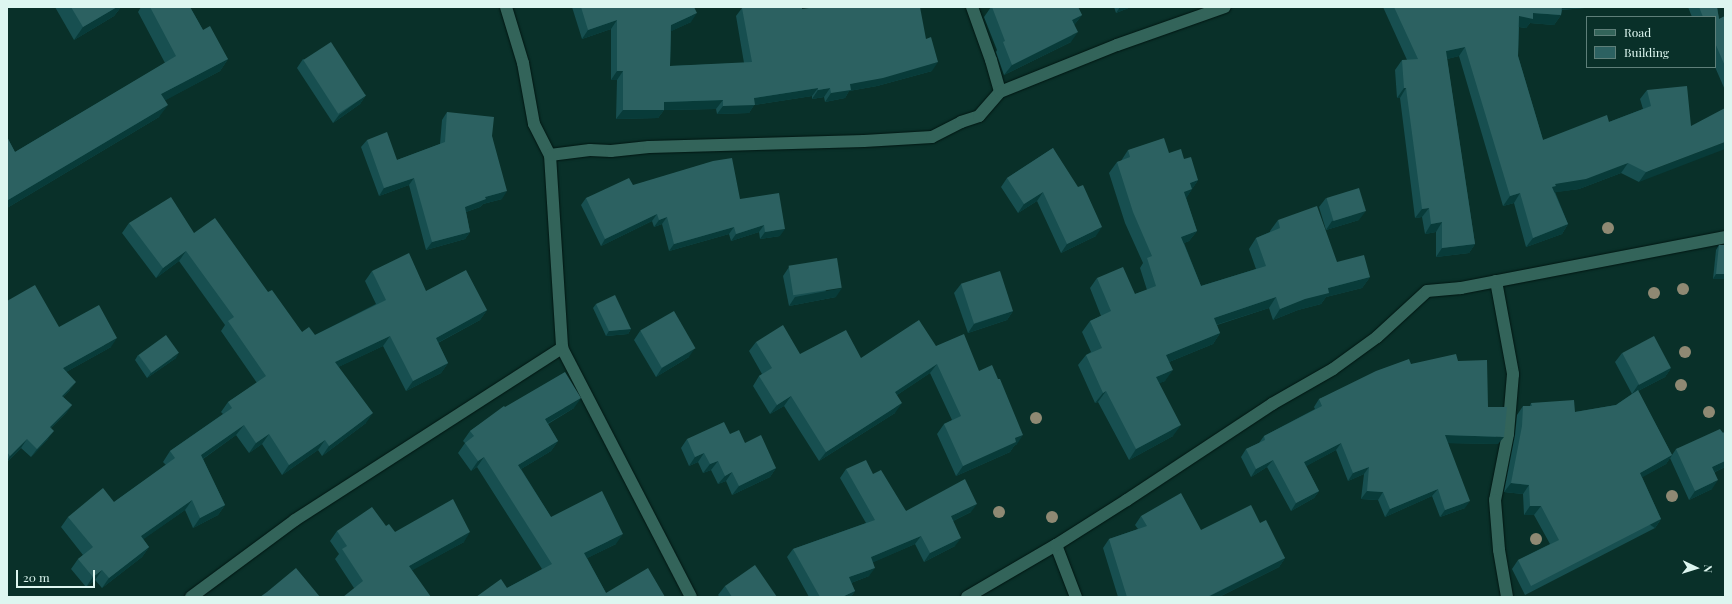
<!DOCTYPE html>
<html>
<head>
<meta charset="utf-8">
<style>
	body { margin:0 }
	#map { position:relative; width:1732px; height:604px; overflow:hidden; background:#093029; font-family:"Playfair Display",serif }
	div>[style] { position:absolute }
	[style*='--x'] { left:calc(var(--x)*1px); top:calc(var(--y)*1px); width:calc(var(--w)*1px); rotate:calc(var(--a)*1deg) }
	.roads { filter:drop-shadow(0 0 1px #001612) drop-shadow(0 0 1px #001612) }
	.minor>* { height:12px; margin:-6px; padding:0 6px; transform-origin:6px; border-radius:6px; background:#33645a }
	.trees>* { width:12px; height:12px; margin:-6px; border-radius:50%; background:#8f8973 }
	.wall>* { inset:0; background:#174f50 }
	.shaded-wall>* { inset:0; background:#083b39; transform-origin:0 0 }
	.building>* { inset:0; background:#2c6161; transform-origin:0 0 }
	span { translate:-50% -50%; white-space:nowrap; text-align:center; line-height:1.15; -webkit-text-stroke:3px #093029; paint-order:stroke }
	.frame { position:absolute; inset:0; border:8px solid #ddf6f0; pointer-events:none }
	.legend { position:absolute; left:1586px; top:16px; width:130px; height:52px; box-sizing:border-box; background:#093029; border:1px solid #5e7f79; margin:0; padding:5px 7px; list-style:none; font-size:12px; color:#ddf6f0 }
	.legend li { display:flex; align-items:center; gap:8px; height:20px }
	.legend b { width:20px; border:1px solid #5e7f79 }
	.north { position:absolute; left:1676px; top:548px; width:40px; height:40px; -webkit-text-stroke:3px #093029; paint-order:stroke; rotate:94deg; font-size:11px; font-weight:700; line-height:16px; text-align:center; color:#ddf6f0 }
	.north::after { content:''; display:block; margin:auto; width:14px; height:18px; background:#ddf6f0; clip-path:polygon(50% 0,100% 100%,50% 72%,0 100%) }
	.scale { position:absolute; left:16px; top:570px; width:79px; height:18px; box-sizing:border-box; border:2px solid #ddf6f0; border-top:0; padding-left:5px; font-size:12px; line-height:14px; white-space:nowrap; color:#ddf6f0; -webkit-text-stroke:3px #093029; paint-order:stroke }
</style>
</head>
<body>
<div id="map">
	<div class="roads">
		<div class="minor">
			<div style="--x:506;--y:7;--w:59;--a:73.1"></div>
			<div style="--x:523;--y:63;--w:62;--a:79.8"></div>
			<div style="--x:534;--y:124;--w:35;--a:63"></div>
			<div style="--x:550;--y:155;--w:193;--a:86.4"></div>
			<div style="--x:562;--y:348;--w:280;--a:62.6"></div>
			<div style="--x:972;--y:7;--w:56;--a:70.3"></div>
			<div style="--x:991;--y:60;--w:33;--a:74"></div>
			<div style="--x:550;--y:155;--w:40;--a:-7.1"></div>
			<div style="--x:590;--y:150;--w:21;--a:3"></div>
			<div style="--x:611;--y:151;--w:38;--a:-6"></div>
			<div style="--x:649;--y:147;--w:215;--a:-1.6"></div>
			<div style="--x:864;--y:141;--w:68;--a:-3.4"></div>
			<div style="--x:932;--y:137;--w:33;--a:-27"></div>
			<div style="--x:961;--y:122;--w:19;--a:-18"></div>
			<div style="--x:979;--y:116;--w:32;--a:-49"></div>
			<div style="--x:1000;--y:92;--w:126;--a:-21.9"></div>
			<div style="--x:1117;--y:45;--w:114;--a:-19.4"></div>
			<div style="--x:1496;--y:281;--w:95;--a:79.6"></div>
			<div style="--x:1513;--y:374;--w:60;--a:94.8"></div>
			<div style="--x:1508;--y:434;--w:67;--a:101.1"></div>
			<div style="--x:1495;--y:500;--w:50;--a:85.4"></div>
			<div style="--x:1499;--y:550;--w:48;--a:80.3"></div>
			<div style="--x:1056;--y:545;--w:56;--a:69"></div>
			<div style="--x:191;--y:597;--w:129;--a:-36.5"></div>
			<div style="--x:295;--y:520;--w:318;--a:-32.8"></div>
			<div style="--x:967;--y:597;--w:103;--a:-30.3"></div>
			<div style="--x:1056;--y:545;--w:84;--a:-32.4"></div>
			<div style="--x:1127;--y:500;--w:174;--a:-33.5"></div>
			<div style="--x:1272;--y:404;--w:70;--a:-29.8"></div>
			<div style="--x:1333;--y:369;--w:54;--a:-36"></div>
			<div style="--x:1377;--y:337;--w:68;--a:-42.6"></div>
			<div style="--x:1427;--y:291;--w:34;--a:-5"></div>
			<div style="--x:1461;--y:288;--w:269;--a:-10.9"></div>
		</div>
	</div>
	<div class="trees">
		<div style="left:1608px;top:228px"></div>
		<div style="left:1683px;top:289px"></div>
		<div style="left:1654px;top:293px"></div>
		<div style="left:1685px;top:352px"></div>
		<div style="left:1681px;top:385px"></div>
		<div style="left:1709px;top:412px"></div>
		<div style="left:1036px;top:418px"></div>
		<div style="left:1672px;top:496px"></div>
		<div style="left:999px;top:512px"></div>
		<div style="left:1052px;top:517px"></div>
		<div style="left:1536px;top:539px"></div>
	</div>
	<div class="wall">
		<div style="clip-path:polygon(55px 7px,121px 7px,114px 16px,74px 40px)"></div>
		<div style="clip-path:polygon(141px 7px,190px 7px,203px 30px,228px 59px,220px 71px,165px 100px,159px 117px,7px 208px,7px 137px,15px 152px,165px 63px,138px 12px)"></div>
		<div style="clip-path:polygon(572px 7px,694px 7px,691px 22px,671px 31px,670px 66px,744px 63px,736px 16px,742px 8px,802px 9px,926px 39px,932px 71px,877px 86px,849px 91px,845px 98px,825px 102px,824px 97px,812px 99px,812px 96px,754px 105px,749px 113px,717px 114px,716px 109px,664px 110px,658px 118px,616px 119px,617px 80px,611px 80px,611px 29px,582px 39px)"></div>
		<div style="clip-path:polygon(991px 7px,1078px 7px,1082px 15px,1074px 25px,1071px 42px,1004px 75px,996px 52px,997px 50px,984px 17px)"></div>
		<div style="clip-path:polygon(1114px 7px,1131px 7px,1116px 13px)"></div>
		<div style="clip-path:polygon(1383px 7px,1596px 7px,1562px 10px,1561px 15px,1554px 25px,1530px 23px,1526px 28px,1519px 27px,1518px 56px,1543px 140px,1609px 122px,1643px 109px,1640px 99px,1647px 90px,1691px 126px,1639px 182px,1621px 173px,1579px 189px,1555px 192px,1568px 224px,1562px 234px,1526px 247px,1514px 203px,1503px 206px,1459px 56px,1447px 59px,1475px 244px,1469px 253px,1436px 257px,1436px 232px,1425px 234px,1422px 217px,1415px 218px,1400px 98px,1397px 98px,1395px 70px,1402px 60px,1407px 60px)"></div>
		<div style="clip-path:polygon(1688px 7px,1717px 7px,1719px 19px,1725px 16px,1725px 90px,1715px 67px,1715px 17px,1692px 17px)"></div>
		<div style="clip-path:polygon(303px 59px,366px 95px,360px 104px,333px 123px,297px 68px)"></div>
		<div style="clip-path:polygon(447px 112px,492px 136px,502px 199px,483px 204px,480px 207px,466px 212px,470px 232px,465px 239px,426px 250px,409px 185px,379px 196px,361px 147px,367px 140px,397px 160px,440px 144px,442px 120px)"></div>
		<div style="clip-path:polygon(1053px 148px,1096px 236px,1061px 253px,1037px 201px,1018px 213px,1001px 187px,1007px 178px)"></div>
		<div style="clip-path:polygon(1128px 150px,1169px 153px,1184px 159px,1198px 180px,1186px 198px,1197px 231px,1189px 241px,1184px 243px,1201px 286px,1256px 269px,1249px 249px,1256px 238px,1270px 232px,1270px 231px,1278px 220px,1337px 262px,1370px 277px,1362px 288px,1326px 297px,1321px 304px,1298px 310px,1273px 320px,1269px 308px,1217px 325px,1220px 333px,1213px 344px,1169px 362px,1165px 381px,1159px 383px,1173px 436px,1129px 460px,1098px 402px,1095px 403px,1078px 365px,1086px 355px,1091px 352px,1082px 332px,1090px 321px,1101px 316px,1090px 288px,1097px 278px,1135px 294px,1147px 290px,1140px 268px,1143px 263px,1125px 223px,1109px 173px,1117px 162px,1121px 161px)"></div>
		<div style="clip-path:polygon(633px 185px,740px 199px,780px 236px,760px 239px,759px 232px,731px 241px,729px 234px,669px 251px,662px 224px,654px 227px,652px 221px,601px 246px,581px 205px,586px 198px)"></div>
		<div style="clip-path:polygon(1326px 198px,1359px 220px,1326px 230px,1319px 207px)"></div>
		<div style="clip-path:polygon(129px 223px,194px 233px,268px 292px,302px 332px,315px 335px,376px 304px,365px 281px,372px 271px,426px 291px,487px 310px,480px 320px,438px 343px,448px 363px,441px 373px,406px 391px,383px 346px,338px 367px,366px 423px,322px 456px,318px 450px,282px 475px,262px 444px,249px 453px,236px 435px,203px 459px,225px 505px,218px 515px,193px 528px,185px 510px,143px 539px,149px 547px,142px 557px,102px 588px,95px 580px,86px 587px,71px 569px,78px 559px,83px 555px,61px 527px,68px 517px,114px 502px,166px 465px,163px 462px,170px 451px,223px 414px,221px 412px,228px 402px,257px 383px,221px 331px,225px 325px,179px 261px,156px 278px,122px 233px)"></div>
		<div style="clip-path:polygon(1719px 245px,1725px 279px,1713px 279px,1716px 250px)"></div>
		<div style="clip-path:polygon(789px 267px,836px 297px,789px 306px,783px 276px)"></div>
		<div style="clip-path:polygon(961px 284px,1013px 311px,1007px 320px,968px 333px,954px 293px)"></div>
		<div style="clip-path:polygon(7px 301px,59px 327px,111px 347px,66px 372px,70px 390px,63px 397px,72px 405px,66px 413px,51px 428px,48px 439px,31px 457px,21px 448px,7px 462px)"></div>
		<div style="clip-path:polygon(596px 304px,631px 329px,628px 334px,606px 336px,593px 308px)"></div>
		<div style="clip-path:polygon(640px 331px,689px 357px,656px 377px,634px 340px)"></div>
		<div style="clip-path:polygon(756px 342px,800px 354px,861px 358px,936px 346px,979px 371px,1017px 444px,1014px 446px,1010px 452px,956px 476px,937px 434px,944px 424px,952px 420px,930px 373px,897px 395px,895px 413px,819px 461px,784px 406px,770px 414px,753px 386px,759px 376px,762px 374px,749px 351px)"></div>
		<div style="clip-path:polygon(1622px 353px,1671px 368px,1665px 377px,1638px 391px,1672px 455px,1666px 464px,1642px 477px,1661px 519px,1655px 528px,1525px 595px,1512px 569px,1518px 560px,1550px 544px,1534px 515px,1524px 515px,1523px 494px,1504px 492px,1515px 435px,1517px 415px,1523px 406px,1530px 406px,1531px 403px,1575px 412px,1616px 405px,1632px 394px,1615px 362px)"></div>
		<div style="clip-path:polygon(138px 355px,176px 358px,147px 378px,135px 360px)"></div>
		<div style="clip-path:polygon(1458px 361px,1488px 407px,1498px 444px,1448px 443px,1465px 508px,1440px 517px,1432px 496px,1385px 517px,1378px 500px,1361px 499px,1364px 474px,1348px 481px,1336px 450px,1306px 466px,1319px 491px,1314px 498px,1291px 511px,1267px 467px,1251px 477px,1241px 457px,1246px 449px,1259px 443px,1264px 436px,1315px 409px,1314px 407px,1319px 399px,1411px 364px)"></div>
		<div style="clip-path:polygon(505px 407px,574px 408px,548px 424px,558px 441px,551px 451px,521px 469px,551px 517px,616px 544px,587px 558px,606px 593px,507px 588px,542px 569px,477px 467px,471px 471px,458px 453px,465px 443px,463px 441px,470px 431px)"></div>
		<div style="clip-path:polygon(1725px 432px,1725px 467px,1715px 472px,1712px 489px,1689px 500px,1670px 458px,1676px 449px)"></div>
		<div style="clip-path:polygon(730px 434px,745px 443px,776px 468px,770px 477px,732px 495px,726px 481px,718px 484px,711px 470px,703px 473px,698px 462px,689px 466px,681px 448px,687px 439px)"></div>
		<div style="clip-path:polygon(846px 469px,873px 474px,906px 511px,971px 512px,953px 521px,955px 546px,924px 562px,915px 544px,873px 562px,869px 576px,851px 583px,855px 591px,851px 597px,809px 597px,787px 557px,793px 549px,866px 523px,840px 478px)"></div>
		<div style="clip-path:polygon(1141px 516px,1201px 530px,1260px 523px,1285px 558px,1279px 567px,1219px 597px,1118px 597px,1103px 548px,1109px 539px,1138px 529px,1135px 525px)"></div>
		<div style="clip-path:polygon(386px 526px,395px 532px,464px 542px,412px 570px,354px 588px,335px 559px,339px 554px,330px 541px,337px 531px)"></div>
		<div style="clip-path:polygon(725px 586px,777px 597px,720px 597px,718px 595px)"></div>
	</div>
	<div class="shaded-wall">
		<div style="clip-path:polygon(117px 7px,121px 7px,114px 16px,74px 40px,83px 27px)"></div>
		<div style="clip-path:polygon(1120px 7px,1131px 7px,1116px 13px)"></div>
		<div style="clip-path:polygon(1558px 7px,1596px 7px,1555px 10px)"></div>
		<div style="clip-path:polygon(697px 13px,691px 22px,665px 34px,671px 25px)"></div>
		<div style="clip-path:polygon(1533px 13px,1561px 15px,1554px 25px,1530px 23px,1526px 28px,1512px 26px,1519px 16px)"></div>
		<div style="clip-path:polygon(1082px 15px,1074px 25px,1072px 20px)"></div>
		<div style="clip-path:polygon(617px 20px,611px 29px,582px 39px,588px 30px)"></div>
		<div style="clip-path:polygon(1078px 32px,1071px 42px,1004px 75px,1012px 65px)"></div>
		<div style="clip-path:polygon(1465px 47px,1459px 56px,1439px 61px,1446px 51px)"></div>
		<div style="clip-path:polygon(228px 59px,220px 71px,153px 107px,161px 94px)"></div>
		<div style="clip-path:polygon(938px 62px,932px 71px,877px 86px,849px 91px,845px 98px,825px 102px,831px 93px,850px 84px)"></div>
		<div style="clip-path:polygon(617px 71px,623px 71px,617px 80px,611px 80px)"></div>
		<div style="clip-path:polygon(818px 88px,812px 96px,754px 105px,749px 113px,717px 114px,723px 106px,754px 98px)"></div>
		<div style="clip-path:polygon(830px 88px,824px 97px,812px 99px,818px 90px)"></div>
		<div style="clip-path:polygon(1404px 88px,1406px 88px,1400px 98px,1397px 98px)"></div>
		<div style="clip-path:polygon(366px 95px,360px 104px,333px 123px,339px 115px)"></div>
		<div style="clip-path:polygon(723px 100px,716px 109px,664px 110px,658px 118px,616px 119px,623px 110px,664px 102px)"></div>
		<div style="clip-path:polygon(168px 105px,159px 117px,7px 208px,7px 202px,8px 200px)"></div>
		<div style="clip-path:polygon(1725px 142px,1725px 149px,1639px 182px,1646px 172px)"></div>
		<div style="clip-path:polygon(1628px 163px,1621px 173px,1579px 189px,1551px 193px,1552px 187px,1555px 184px)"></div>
		<div style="clip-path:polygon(414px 178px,409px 185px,379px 196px,384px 188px)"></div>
		<div style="clip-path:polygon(1198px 180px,1185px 200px,1176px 202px,1190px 183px)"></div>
		<div style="clip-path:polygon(507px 191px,502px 199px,483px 204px,480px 207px,460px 214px,465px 207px,485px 197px)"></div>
		<div style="clip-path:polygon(1043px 192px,1037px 201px,1018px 213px,1024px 204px)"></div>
		<div style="clip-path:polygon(1520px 193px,1514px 203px,1503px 206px,1510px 196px)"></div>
		<div style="clip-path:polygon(1429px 208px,1422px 217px,1415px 218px,1422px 209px)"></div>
		<div style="clip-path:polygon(1366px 211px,1359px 220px,1326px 230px,1332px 221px)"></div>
		<div style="clip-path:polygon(657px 214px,652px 221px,601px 246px,605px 239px)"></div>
		<div style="clip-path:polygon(667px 217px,662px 224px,654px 227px,659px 220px)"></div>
		<div style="clip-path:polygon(1442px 222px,1436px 232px,1425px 234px,1431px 224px)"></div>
		<div style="clip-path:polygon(1568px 224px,1562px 234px,1526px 247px,1533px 238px)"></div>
		<div style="clip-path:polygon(764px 225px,759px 232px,731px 241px,736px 234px)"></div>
		<div style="clip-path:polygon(734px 227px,729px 234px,669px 251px,674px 244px)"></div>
		<div style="clip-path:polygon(1102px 227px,1096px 236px,1061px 253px,1067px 244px)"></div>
		<div style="clip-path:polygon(785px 229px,780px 236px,760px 239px,765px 232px)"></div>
		<div style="clip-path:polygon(1197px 231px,1189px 241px,1174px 247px,1181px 237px)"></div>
		<div style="clip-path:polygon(470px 232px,465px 239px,426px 250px,432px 242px)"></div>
		<div style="clip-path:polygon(1475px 244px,1469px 253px,1436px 257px,1442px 248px)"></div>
		<div style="clip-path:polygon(186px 251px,179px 261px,156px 278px,163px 268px)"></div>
		<div style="clip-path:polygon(1716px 274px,1725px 274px,1725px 279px,1713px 279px)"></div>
		<div style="clip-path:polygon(1370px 277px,1362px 288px,1326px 297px,1321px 304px,1298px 310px,1273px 320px,1280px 309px,1328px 288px)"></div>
		<div style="clip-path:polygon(842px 288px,836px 297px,789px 306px,795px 297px)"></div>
		<div style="clip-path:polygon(1276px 297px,1269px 308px,1206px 328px,1214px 318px)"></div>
		<div style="clip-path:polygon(487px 310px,480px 320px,428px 348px,436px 338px)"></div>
		<div style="clip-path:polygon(1013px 311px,1007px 320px,968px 333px,974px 324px)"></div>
		<div style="clip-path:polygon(631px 329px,628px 334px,606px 336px,609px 331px)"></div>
		<div style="clip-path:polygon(1220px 333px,1213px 344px,1159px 366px,1166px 355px)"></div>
		<div style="clip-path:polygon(390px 336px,383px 346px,328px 372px,335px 362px)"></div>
		<div style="clip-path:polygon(117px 338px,111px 347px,57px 377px,63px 368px)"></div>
		<div style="clip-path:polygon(695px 348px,689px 357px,656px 377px,662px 368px)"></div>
		<div style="clip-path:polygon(179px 353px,176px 358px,147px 378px,151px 373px)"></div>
		<div style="clip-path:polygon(448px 363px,441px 373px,406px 391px,413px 381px)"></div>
		<div style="clip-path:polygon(937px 364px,930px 373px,888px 401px,895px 392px)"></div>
		<div style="clip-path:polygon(1671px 368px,1665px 377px,1632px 394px,1638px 385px)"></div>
		<div style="clip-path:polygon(1173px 370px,1165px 381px,1148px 388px,1156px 377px)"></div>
		<div style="clip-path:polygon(76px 382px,70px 390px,56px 404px,62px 396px)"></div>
		<div style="clip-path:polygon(1106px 391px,1098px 402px,1095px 403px,1103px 393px)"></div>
		<div style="clip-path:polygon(791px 396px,784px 406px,770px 414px,777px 405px)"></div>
		<div style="clip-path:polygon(581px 398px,574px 408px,538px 429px,545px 419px)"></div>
		<div style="clip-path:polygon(902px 403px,895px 413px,819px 461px,826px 452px)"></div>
		<div style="clip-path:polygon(72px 405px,66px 413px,44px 435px,50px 427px)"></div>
		<div style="clip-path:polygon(373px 413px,366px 423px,322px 456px,329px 446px)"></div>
		<div style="clip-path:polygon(244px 425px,236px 435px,194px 465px,201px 455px)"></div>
		<div style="clip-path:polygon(1181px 425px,1173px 436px,1129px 460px,1136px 449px)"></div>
		<div style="clip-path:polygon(54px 431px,48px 439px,31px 457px,37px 449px)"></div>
		<div style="clip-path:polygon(269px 434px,262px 444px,249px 453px,256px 443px)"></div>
		<div style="clip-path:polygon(1023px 435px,1017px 444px,1014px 446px,1010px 452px,956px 476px,963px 466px,1015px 438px)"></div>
		<div style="clip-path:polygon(1445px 435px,1504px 437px,1498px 444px,1440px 443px)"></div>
		<div style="clip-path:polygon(27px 439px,21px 448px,7px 462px,7px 461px,10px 456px)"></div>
		<div style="clip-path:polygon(325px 440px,318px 450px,282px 475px,289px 465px)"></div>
		<div style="clip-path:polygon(558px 441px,551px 451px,511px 475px,518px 465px)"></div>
		<div style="clip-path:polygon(1341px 443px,1336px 450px,1299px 470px,1304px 462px)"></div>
		<div style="clip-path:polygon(704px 453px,698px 462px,689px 466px,695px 457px)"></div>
		<div style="clip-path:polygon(1672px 455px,1666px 464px,1634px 482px,1640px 473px)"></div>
		<div style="clip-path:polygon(484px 457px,477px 467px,471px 471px,478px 461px)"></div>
		<div style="clip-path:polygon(1273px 460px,1267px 467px,1251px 477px,1256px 469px)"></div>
		<div style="clip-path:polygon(718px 461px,711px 470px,703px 473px,710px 464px)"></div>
		<div style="clip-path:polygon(1725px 461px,1725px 467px,1706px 476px,1712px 467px)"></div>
		<div style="clip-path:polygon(1369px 467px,1364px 474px,1348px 481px,1353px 473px)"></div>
		<div style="clip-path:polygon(776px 468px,770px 477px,732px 495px,739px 486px)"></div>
		<div style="clip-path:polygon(732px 472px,726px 481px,718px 484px,725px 476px)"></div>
		<div style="clip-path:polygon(1718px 480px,1712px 489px,1689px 500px,1695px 491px)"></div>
		<div style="clip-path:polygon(1511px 483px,1529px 485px,1523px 494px,1504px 492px)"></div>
		<div style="clip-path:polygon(1438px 489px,1432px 496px,1385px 517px,1390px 509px)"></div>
		<div style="clip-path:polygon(1319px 491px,1314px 498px,1291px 511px,1296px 503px)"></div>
		<div style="clip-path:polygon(1367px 491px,1383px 492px,1378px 500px,1361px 499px)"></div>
		<div style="clip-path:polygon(192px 500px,185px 510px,134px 546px,141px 536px)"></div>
		<div style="clip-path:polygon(1470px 501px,1465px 508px,1440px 517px,1445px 510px)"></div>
		<div style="clip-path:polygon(977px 504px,971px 512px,945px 525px,951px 516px)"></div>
		<div style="clip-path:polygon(225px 505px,218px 515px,193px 528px,200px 518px)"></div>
		<div style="clip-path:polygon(1530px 506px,1541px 506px,1534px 515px,1524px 515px)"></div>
		<div style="left:1661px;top:519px;width:11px;height:146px;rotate:124deg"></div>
		<div style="clip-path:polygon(470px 532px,464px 542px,402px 576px,409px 566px)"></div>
		<div style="clip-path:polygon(623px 534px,616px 544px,577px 563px,584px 553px)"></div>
		<div style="clip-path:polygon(921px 536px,915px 544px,865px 566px,871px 557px)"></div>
		<div style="clip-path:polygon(961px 538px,955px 546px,924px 562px,930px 553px)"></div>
		<div style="clip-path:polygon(149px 547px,142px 557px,102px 588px,109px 578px)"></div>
		<div style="clip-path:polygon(1285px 558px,1279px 567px,1219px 597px,1208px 597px)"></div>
		<div style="clip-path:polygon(875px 568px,869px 576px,843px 586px,849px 577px)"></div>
		<div style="clip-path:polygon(102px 570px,95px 580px,86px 587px,93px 577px)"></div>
		<div style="clip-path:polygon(855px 591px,851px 597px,842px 597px)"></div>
	</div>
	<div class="building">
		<div style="clip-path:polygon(71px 7px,117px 7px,83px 27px)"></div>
		<div style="clip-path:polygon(150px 7px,190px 7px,203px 30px,210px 26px,228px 59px,161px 94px,168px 105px,8px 200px,7px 199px,7px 137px,15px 152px,176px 56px)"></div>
		<div style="clip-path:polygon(581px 7px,694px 7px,697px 13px,671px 25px,670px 66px,752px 62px,742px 8px,747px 7px,802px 7px,802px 9px,816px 7px,920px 7px,926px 39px,931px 37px,938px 62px,883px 78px,850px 84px,851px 90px,831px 93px,830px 88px,818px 90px,818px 88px,754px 98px,755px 105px,723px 106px,723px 100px,664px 102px,664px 110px,623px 110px,623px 71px,617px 71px,617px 20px,588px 30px)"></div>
		<div style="clip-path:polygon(992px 7px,1078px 7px,1082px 15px,1072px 20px,1078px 32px,1012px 65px,1003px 42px,1005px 41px)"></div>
		<div style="clip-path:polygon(1394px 7px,1562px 7px,1561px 15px,1533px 13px,1533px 19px,1519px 16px,1518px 56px,1543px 140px,1607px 115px,1609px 122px,1651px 106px,1647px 90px,1687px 86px,1691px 126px,1725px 108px,1725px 142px,1646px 172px,1628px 163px,1586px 179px,1555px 184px,1556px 186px,1552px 187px,1568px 224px,1533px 238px,1520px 193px,1510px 196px,1465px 47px,1446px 51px,1475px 244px,1442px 248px,1442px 222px,1431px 224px,1429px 208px,1422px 209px,1406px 88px,1404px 88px,1402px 60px,1418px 59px)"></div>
		<div style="clip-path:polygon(1699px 7px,1717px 7px,1719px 19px,1725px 16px,1725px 66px,1715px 43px,1715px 17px,1703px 17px)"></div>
		<div style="left:331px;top:42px;width:64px;height:33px;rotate:57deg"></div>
		<div style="clip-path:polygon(447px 112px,494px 117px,492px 136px,507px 191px,485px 197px,486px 199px,465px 207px,470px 232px,432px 242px,414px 178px,384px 188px,367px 140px,387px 132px,397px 160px,445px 142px)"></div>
		<div style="clip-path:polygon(1164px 138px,1169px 153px,1181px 149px,1184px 159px,1191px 157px,1198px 180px,1190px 183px,1192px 189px,1184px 192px,1197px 231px,1181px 237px,1201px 286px,1266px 266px,1256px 238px,1280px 228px,1278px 220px,1317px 206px,1337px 262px,1364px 255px,1370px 277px,1328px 288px,1329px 293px,1305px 299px,1280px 309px,1276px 297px,1214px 318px,1220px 333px,1166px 355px,1173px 370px,1156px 377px,1181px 425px,1136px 449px,1106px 391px,1103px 393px,1086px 355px,1102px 348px,1090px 321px,1111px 311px,1097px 278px,1123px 267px,1135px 294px,1156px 286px,1147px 258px,1152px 256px,1133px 212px,1117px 162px,1130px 157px,1128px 150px)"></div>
		<div style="clip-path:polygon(1053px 148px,1078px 187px,1083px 185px,1102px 227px,1067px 244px,1043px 192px,1024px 204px,1007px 178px)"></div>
		<div style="clip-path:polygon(732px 158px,740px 199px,779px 193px,785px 229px,765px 232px,764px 225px,736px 234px,734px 227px,674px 244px,667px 217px,659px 220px,657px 214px,605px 239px,586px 198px,629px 178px,633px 185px,713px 161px)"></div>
		<div style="left:1359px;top:188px;width:24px;height:34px;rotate:73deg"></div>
		<div style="clip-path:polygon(171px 197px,194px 233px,215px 218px,268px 292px,272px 290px,302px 332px,309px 327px,315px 335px,386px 300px,372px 271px,409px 253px,426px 291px,466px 270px,487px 310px,436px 338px,448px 363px,413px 381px,390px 336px,335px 362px,373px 413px,329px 446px,325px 440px,289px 465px,269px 434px,256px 443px,244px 425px,201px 455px,225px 505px,200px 518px,192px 500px,141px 536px,149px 547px,109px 578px,102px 570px,93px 577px,78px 559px,93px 547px,68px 517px,103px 488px,114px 502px,175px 458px,170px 451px,232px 408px,228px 402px,266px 376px,228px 321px,234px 317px,186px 251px,163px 268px,129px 223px)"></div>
		<div style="clip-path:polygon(1719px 245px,1725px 245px,1725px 274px,1716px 274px)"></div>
		<div style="left:837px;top:258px;width:30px;height:49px;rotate:81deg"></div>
		<div style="left:1000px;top:271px;width:42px;height:41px;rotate:72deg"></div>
		<div style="clip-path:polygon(35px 285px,59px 327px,99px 305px,117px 338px,63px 368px,76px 382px,62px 396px,72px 405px,50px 427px,54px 431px,37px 449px,27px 439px,10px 456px,7px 452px,7px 301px)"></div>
		<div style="clip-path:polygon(615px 295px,631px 329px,609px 331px,596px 304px)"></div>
		<div style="left:674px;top:311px;width:43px;height:39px;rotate:60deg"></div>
		<div style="clip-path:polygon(919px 320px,936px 346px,964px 334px,979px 371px,992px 365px,998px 379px,1000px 379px,1023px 435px,1015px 438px,1016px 442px,963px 466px,944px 424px,961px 416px,937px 364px,895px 392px,902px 403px,826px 452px,791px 396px,777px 405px,759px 376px,772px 368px,756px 342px,783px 325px,800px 354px,846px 330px,861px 358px)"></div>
		<div style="left:166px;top:335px;width:22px;height:34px;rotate:54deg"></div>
		<div style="left:1654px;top:336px;width:36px;height:36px;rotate:62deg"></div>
		<div style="clip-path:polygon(1456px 354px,1458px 361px,1487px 360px,1488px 407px,1507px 407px,1504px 437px,1445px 435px,1470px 501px,1445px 510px,1438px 489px,1390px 509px,1383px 492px,1367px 491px,1369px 467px,1353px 473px,1341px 443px,1304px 462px,1319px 491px,1296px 503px,1273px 460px,1256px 469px,1246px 449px,1265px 440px,1264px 436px,1322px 406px,1319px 399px,1376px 371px,1409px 359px,1411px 364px)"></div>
		<div style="clip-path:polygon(565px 372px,581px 398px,545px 419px,558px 441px,518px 465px,551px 517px,602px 491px,623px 534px,584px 553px,606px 593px,648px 568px,665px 597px,476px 597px,501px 579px,507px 588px,552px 564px,484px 457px,478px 461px,465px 443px,474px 436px,470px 431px,504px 406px,505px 407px)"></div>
		<div style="clip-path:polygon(1638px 390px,1672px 455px,1640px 473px,1661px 519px,1531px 586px,1518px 560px,1559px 540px,1541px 506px,1530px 506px,1529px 485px,1511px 483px,1522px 426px,1523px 406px,1532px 406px,1531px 403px,1574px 400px,1575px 412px,1616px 405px)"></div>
		<div style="clip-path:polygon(724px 422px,730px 434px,739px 430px,745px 443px,761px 435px,776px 468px,739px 486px,732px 472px,725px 476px,718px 461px,710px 464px,704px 453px,695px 457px,687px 439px)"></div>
		<div style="clip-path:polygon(1720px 429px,1723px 433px,1725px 432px,1725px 461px,1712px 467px,1718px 480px,1695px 491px,1676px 449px)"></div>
		<div style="clip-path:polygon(866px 460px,873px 474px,881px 470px,906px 511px,965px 479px,977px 504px,951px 516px,961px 538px,930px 553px,921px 536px,871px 557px,875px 568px,849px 577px,855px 591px,842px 597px,820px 597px,793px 549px,875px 520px,846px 469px)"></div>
		<div style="clip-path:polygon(1181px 493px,1201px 530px,1251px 505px,1260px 523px,1266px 520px,1285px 558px,1209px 596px,1209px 597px,1127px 597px,1109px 539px,1147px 526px,1141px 516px)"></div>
		<div style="clip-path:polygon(453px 499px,470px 532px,409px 566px,431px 597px,343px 597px,363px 581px,342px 549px,347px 546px,337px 531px,372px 507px,386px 526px,389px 524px,395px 532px)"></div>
		<div style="clip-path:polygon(755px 565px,777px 597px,732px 597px,725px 586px)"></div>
		<div style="clip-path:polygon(296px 568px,320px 597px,260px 597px,267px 592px)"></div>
	</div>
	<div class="frame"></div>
	<ul class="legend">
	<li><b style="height:5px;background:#33645a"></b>Road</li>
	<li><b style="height:11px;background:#2c6161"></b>Building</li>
	</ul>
	<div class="north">N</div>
	<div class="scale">20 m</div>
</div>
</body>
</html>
